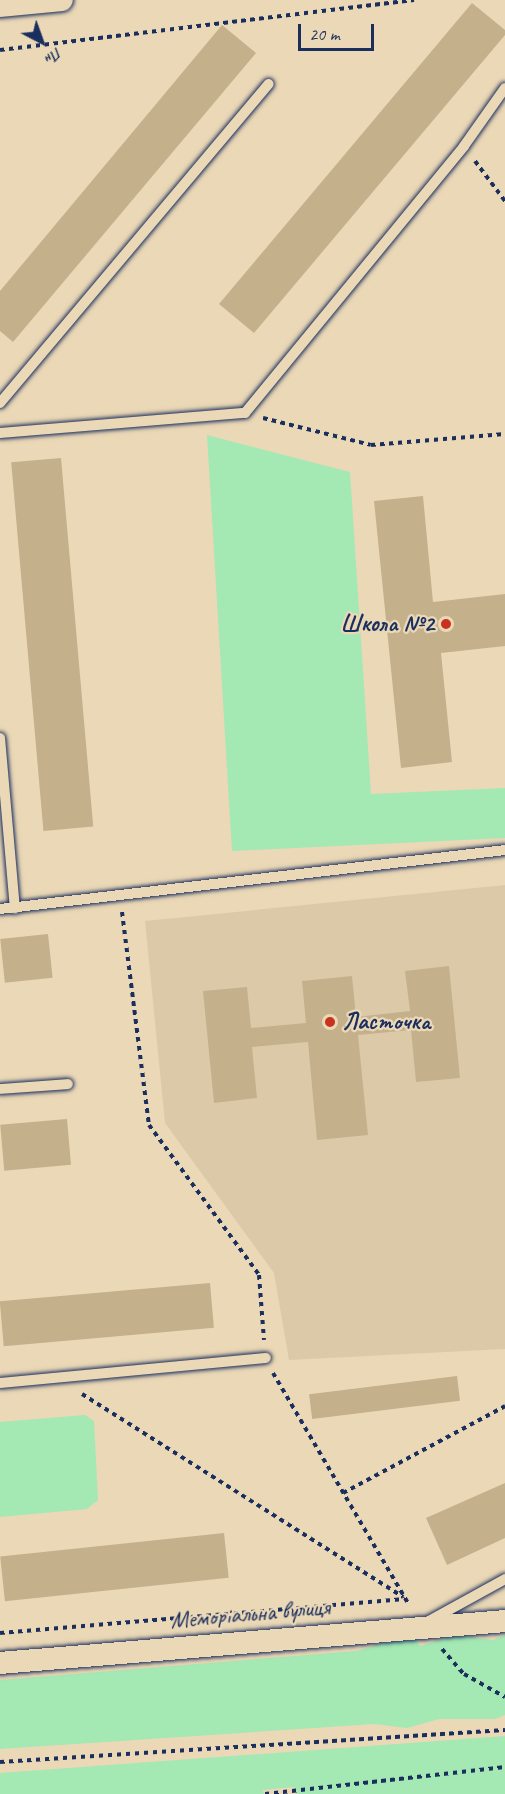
<!DOCTYPE html>
<html>
<head>
<meta charset="utf-8">
<style>
	body { margin:0 }
	#map { position:relative; width:505px; height:1794px; overflow:hidden; background:#ebd8b6; font-family:Caveat,sans-serif }
	div>[style] { position:absolute }
	[style*='--x'] { left:calc(var(--x)*1px); top:calc(var(--y)*1px); width:calc(var(--w)*1px); rotate:calc(var(--a)*1deg) }
	.built>* { inset:0; background:#dcc9a8 }
	.green>* { inset:0; background:#a4e8b3 }
	.building>* { inset:0; background:#c5b08c; transform-origin:0 0 }
	.path>* { height:4px; margin-top:-2px; transform-origin:0; background:repeating-linear-gradient(90deg,#1b2f5e 0 4.5px,transparent 0 9px) }
	.roads { filter:drop-shadow(0 0 2px #1b2f5e) drop-shadow(0 0 2px #1b2f5e) }
	.service>* { height:10px; margin:-5px; padding:0 5px; transform-origin:5px; border-radius:5px; background:#ebd8b6 }
	.minor>* { height:22px; margin:-11px; padding:0 11px; transform-origin:11px; border-radius:11px; background:#ebd8b6 }
	.dots>* { width:16px; height:16px; translate:-50% -50%; box-sizing:border-box; border:3px solid #ebd8b6; border-radius:50% }
	span { translate:-50% -50%; white-space:nowrap; text-align:center; line-height:1.15; -webkit-text-stroke:4.5px #ebd8b6; paint-order:stroke }
	.poi-label { font-size:24px; color:#1b2f5e; font-weight:700 }
	.right { translate:-100% -50%; text-align:right }
	.left { translate:0 -50%; text-align:left }
	.street-label { font-size:24px; color:#1b2f5e }
	.north { position:absolute; left:12px; top:12px; width:60px; height:60px; -webkit-text-stroke:4px #ebd8b6; paint-order:stroke; rotate:139deg; font-size:16px; font-weight:700; line-height:24px; text-align:center; color:#1b2f5e }
	.north::after { content:''; display:block; margin:auto; width:21px; height:27px; background:#1b2f5e; clip-path:polygon(50% 0,100% 100%,50% 72%,0 100%) }
	.scale { position:absolute; left:298px; top:24px; width:76px; height:27px; box-sizing:border-box; border:3px solid #1b2f5e; border-top:0; padding-left:8px; font-size:18px; line-height:21px; white-space:nowrap; color:#1b2f5e; -webkit-text-stroke:4px #ebd8b6; paint-order:stroke }
</style>
</head>
<body>
<div id="map">
	<div class="built">
		<div style="clip-path:polygon(505px 885px,505px 1349px,289px 1360px,274px 1273px,165px 1123px,145px 921px)"></div>
	</div>
	<div class="green">
		<div style="clip-path:polygon(207px 435px,350px 472px,371px 794px,505px 788px,505px 838px,232px 851px)"></div>
		<div style="clip-path:polygon(85px 1415px,94px 1421px,98px 1500px,87px 1509px,0 1517px,0 1422px)"></div>
		<div style="clip-path:polygon(413px 1634px,420px 1646px,455px 1635px,493px 1640px,505px 1635px,505px 1715px,495px 1719px,439px 1719px,407px 1728px,374px 1724px,0 1749px,0 1680px,357px 1651px)"></div>
		<div style="clip-path:polygon(505px 1736px,505px 1794px,297px 1794px,294px 1787px,263px 1790px,264px 1794px,0 1794px,0 1773px)"></div>
	</div>
	<div class="building">
		<div style="clip-path:polygon(472px 3px,505px 30px,505px 35px,254px 333px,219px 304px)"></div>
		<div style="clip-path:polygon(222px 25px,256px 53px,13px 342px,0 331px,0 291px)"></div>
		<div style="left:61px;top:458px;width:370px;height:50px;rotate:85deg"></div>
		<div style="clip-path:polygon(423px 496px,433px 602px,505px 594px,505px 646px,441px 653px,452px 762px,401px 768px,374px 501px)"></div>
		<div style="left:48px;top:934px;width:44px;height:48px;rotate:84deg"></div>
		<div style="clip-path:polygon(449px 966px,460px 1078px,416px 1082px,411px 1030px,358px 1035px,368px 1135px,317px 1140px,308px 1042px,252px 1047px,257px 1098px,214px 1103px,203px 991px,247px 987px,251px 1028px,306px 1023px,302px 981px,352px 976px,356px 1017px,410px 1011px,405px 971px)"></div>
		<div style="left:67px;top:1119px;width:46px;height:67px;rotate:85deg"></div>
		<div style="left:210px;top:1283px;width:45px;height:211px;rotate:85deg"></div>
		<div style="left:457px;top:1376px;width:25px;height:149px;rotate:83deg"></div>
		<div style="clip-path:polygon(505px 1483px,505px 1538px,447px 1565px,426px 1518px)"></div>
		<div style="left:224px;top:1533px;width:45px;height:225px;rotate:84deg"></div>
	</div>
	<div class="path">
		<div style="--x:0;--y:50;--w:417;--a:-6.9"></div>
		<div style="--x:475;--y:161;--w:50;--a:53.1"></div>
		<div style="--x:263;--y:418;--w:111;--a:14"></div>
		<div style="--x:371;--y:445;--w:134;--a:-4.7"></div>
		<div style="--x:122;--y:912;--w:215;--a:82.8"></div>
		<div style="--x:149;--y:1125;--w:186;--a:53.7"></div>
		<div style="--x:259;--y:1275;--w:65;--a:85.6"></div>
		<div style="--x:273;--y:1373;--w:269;--a:59.6"></div>
		<div style="--x:82;--y:1394;--w:380;--a:32.3"></div>
		<div style="--x:343;--y:1493;--w:184;--a:-28.2"></div>
		<div style="--x:0;--y:1633;--w:406;--a:-4.8"></div>
		<div style="--x:442;--y:1649;--w:33;--a:49"></div>
		<div style="--x:464;--y:1674;--w:47;--a:29.3"></div>
		<div style="--x:0;--y:1762;--w:506;--a:-3.63"></div>
		<div style="--x:265;--y:1794;--w:242;--a:-6.4"></div>
	</div>
	<div class="roads">
		<div class="service">
			<div style="--x:0;--y:403;--w:417;--a:-49.9"></div>
			<div style="--x:0;--y:433;--w:246;--a:-4.7"></div>
			<div style="--x:245;--y:413;--w:345;--a:-50.6"></div>
			<div style="--x:464;--y:146;--w:71;--a:-54.7"></div>
			<div style="--x:0;--y:738;--w:171;--a:85"></div>
			<div style="--x:0;--y:909;--w:508;--a:-6.66"></div>
			<div style="--x:0;--y:1089;--w:68;--a:-4.2"></div>
			<div style="--x:0;--y:1383;--w:267;--a:-5.4"></div>
			<div style="--x:429;--y:1621;--w:87;--a:-28.9"></div>
		</div>
		<div class="minor">
			<div style="--x:0;--y:6;--w:62;--a:-5.5"></div>
			<div style="--x:0;--y:1663;--w:507;--a:-4.75"></div>
		</div>
	</div>
	<div class="dots">
		<div style="left:446px;top:624px;background:#c8321e"></div>
		<div style="left:330px;top:1022px;background:#c8321e"></div>
	</div>
	<div class="poi-label">
		<span class="right" style="left:434px;top:624px">Школа №2</span>
		<span class="left" style="left:342px;top:1022px">Ласточка</span>
	</div>
	<div class="street-label">
		<span style="left:250px;top:1614px;rotate:-5deg">Меморіальна вулиця</span>
	</div>
	<div class="north">Пн</div>
	<div class="scale">20 m</div>
</div>
</body>
</html>
